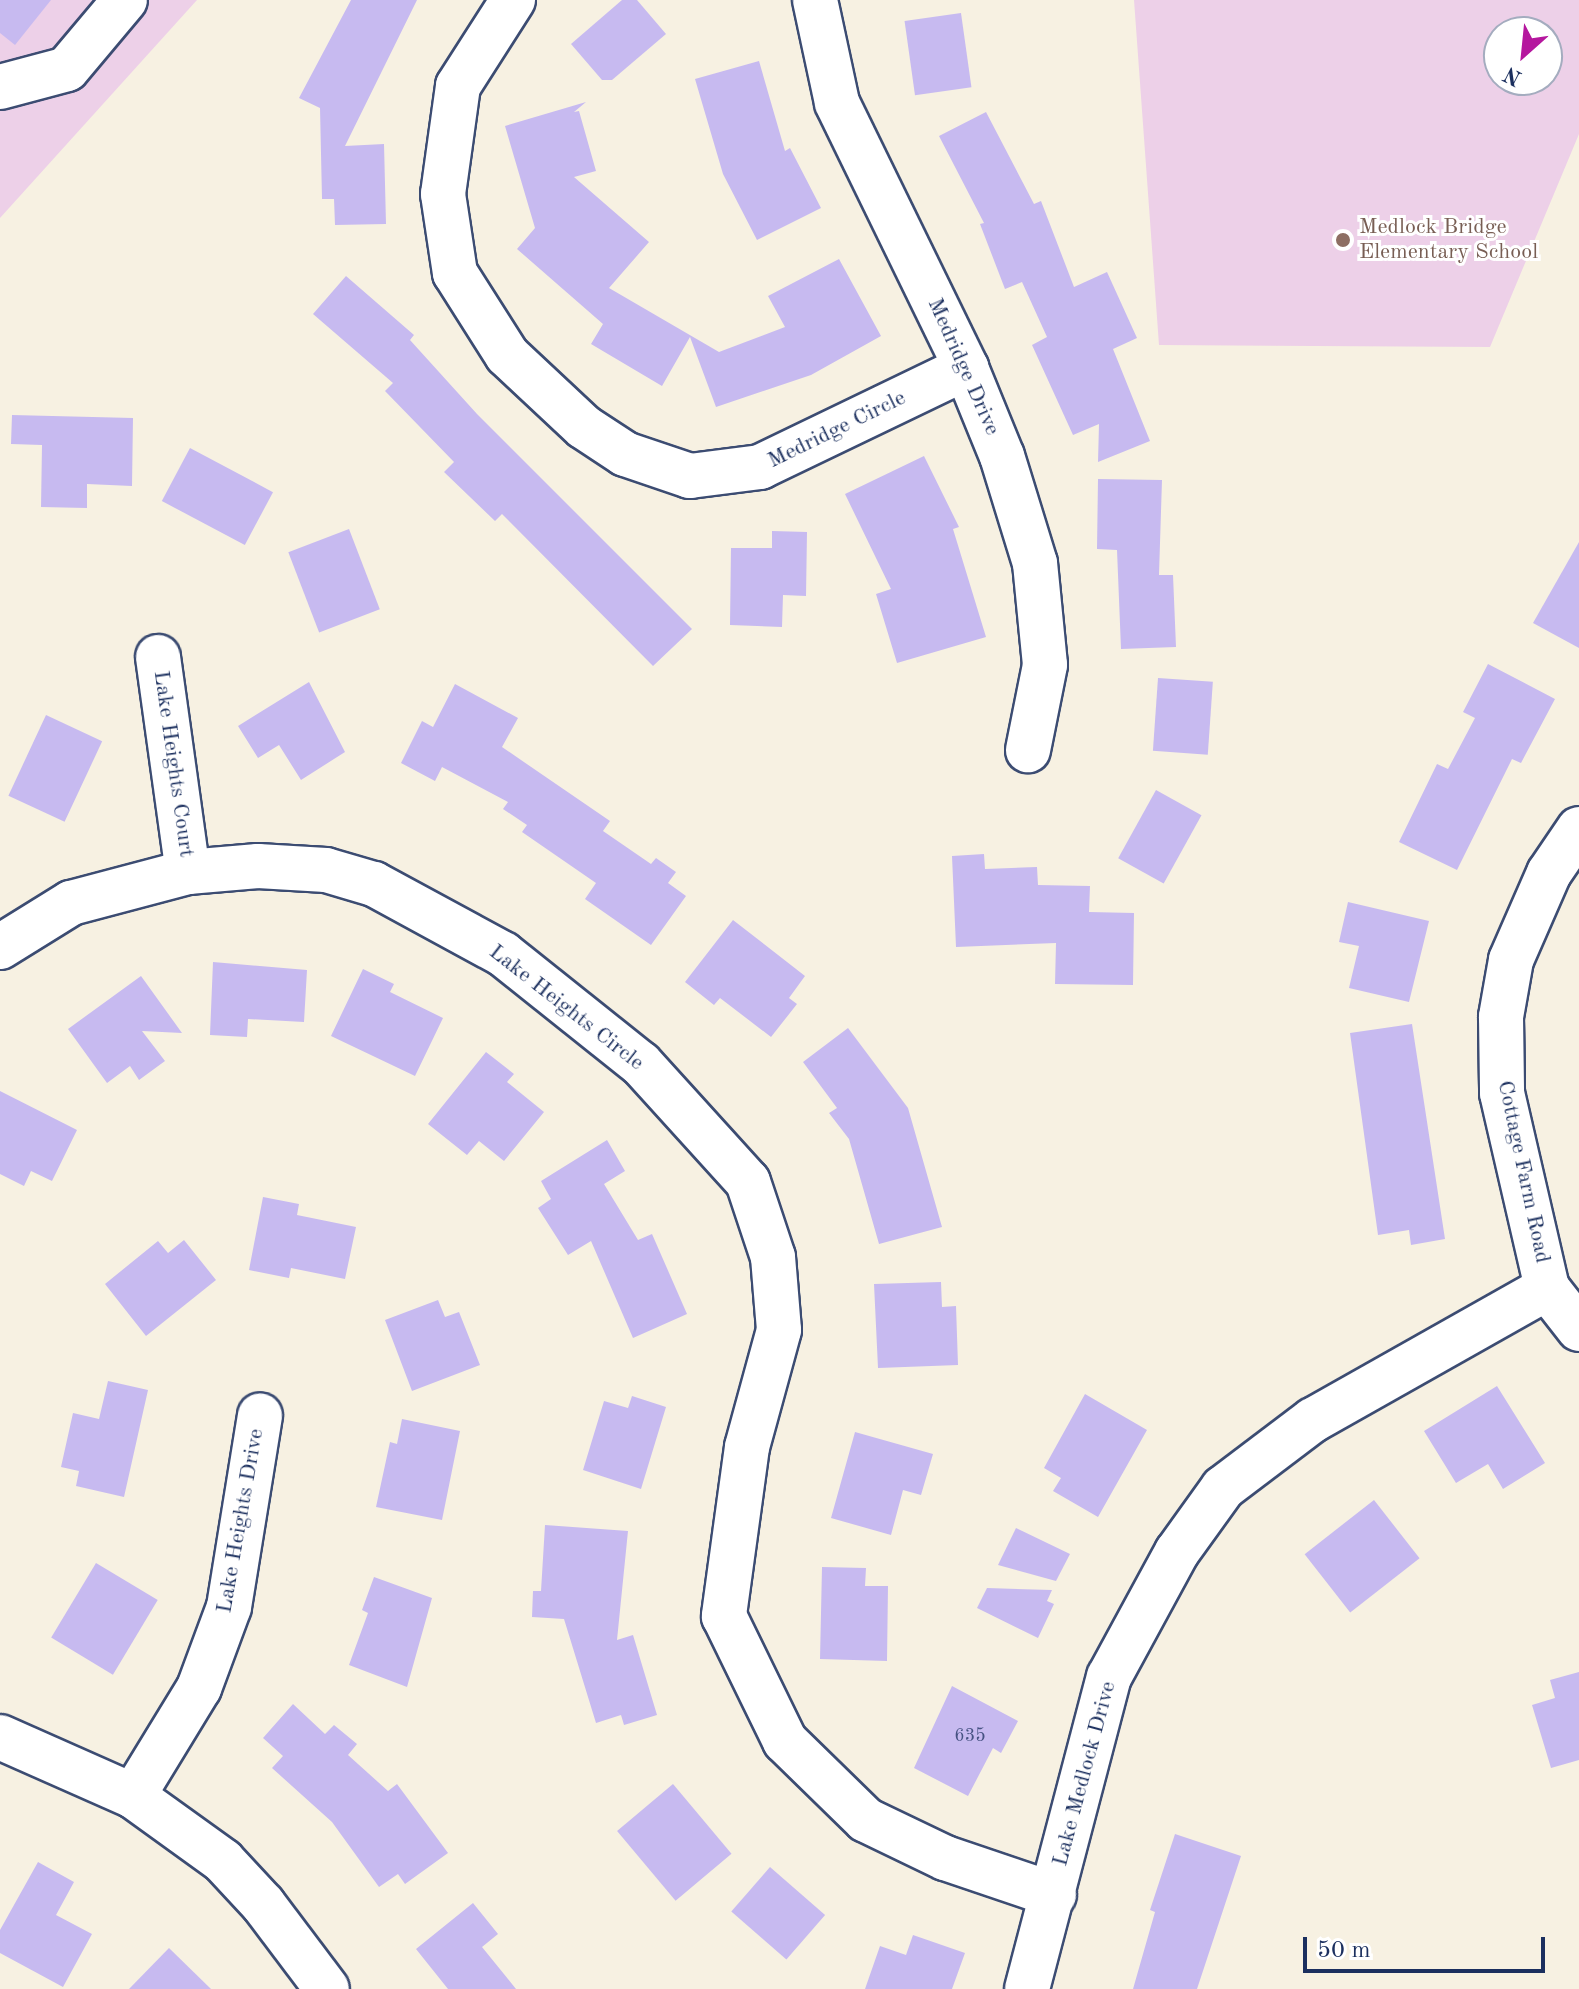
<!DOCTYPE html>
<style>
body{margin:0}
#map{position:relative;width:1579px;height:1989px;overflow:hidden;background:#f7f1e2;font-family:"Old Standard TT",serif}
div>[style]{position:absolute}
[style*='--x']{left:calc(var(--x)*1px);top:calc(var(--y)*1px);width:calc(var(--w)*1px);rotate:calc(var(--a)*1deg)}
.built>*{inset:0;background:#edd0e8}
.building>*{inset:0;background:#c7baf0;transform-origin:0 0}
.roads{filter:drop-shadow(2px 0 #3c4c72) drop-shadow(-2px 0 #3c4c72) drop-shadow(0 2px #3c4c72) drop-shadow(0 -2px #3c4c72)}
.minor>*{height:44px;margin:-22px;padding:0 22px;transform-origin:22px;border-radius:22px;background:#fff}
.dots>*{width:22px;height:22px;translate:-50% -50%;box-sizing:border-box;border:4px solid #fff;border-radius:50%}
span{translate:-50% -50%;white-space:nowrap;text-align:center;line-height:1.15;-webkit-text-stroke:6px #fff;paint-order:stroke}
.number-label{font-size:18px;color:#465282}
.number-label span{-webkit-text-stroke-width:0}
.education-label{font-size:22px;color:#785e54}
.left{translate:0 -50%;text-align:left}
.street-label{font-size:22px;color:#1b2f5e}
.north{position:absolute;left:1483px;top:16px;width:80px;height:80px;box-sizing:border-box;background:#fff;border:2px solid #a4acbf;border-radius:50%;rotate:207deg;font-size:22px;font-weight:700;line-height:32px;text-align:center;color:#1b2f5e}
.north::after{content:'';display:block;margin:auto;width:28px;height:36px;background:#b5179e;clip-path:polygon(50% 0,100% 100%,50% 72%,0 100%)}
.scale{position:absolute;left:1303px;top:1937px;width:242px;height:36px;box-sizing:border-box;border:4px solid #1b2f5e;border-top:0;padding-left:10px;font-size:24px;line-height:28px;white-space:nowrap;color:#1b2f5e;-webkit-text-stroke:6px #fff;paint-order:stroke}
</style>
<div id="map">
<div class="built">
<i style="clip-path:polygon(0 0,197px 0,0 218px)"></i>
<i style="clip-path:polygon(evenodd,1134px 0,1579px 0,1579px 134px,1490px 347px,1159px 345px,1134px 0,1547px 32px,1547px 80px,1499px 80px,1499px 32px,1547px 32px)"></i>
</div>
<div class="building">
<i style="clip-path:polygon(0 0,51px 0,15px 45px,0 33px)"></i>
<i style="clip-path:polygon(351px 0,417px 0,345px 146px,384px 144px,386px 224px,335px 225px,334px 199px,322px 199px,320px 108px,299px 98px)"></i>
<i style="clip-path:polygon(622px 0,637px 0,666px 34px,612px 80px,602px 80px,571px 44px)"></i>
<i style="left:961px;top:13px;width:75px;height:57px;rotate:82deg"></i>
<i style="clip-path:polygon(759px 61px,785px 151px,790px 148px,821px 208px,757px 240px,723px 174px,695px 79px)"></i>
<i style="clip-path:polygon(586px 102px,574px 112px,579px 111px,596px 171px,574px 177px,649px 242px,609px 288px,719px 352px,785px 327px,768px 296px,839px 259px,881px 336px,811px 375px,716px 407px,690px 337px,662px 386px,591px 344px,603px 324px,517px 249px,535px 228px,505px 126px)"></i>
<i style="clip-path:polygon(986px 112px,1034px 204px,1041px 201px,1074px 287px,1107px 272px,1137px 338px,1113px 349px,1150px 441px,1098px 462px,1099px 424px,1073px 435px,1032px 345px,1047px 337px,1022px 282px,1005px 289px,980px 224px,984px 223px,939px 136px)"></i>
<i style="clip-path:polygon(346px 276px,414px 335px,410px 340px,477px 414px,692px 629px,653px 666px,502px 514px,495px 521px,444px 472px,454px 462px,385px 391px,393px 383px,313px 314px)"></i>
<i style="clip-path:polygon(12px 415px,133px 418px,132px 486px,87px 484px,87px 508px,41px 507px,42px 445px,11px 444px)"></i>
<i style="left:190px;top:448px;width:94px;height:60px;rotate:28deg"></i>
<i style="clip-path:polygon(924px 456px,959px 527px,953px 529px,986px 637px,897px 663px,876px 594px,891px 589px,845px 494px)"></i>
<i style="clip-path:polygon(1098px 479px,1162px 480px,1159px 575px,1173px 575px,1176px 647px,1121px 649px,1117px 550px,1097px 549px)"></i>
<i style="left:349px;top:529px;width:86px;height:65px;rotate:69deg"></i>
<i style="clip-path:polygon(772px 531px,807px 532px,806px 596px,783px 595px,782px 627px,730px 625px,731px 548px,772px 548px)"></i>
<i style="clip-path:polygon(1579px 542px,1579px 648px,1533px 623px)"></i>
<i style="clip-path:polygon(1488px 664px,1555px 699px,1521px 763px,1512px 759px,1457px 870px,1399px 842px,1437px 764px,1448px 769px,1475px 718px,1463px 712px)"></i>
<i style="left:1158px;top:678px;width:55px;height:73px;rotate:4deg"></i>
<i style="clip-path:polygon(309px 682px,345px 752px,301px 780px,279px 745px,258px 758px,238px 726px)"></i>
<i style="clip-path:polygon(455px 684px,518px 718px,502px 747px,610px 821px,603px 831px,651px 864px,656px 858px,676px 872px,668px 883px,686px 896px,651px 945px,585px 899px,596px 883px,522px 832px,527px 825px,503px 809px,508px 802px,442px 767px,435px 781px,401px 763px,422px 721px,433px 727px)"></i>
<i style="left:46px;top:715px;width:62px;height:89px;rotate:25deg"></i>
<i style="left:1156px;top:790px;width:52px;height:78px;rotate:29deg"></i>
<i style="clip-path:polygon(984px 854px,985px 869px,1037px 867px,1038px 885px,1090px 886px,1089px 912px,1134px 913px,1133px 985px,1055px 984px,1056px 943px,956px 947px,952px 856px)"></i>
<i style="clip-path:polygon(1348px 902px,1429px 921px,1409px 1002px,1349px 988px,1359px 946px,1339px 942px)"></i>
<i style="clip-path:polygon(733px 920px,805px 976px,789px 998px,797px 1004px,771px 1037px,720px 998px,714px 1005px,685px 982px)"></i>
<i style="clip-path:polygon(213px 962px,307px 970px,304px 1022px,248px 1019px,247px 1037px,210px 1035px)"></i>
<i style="clip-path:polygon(363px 969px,394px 984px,390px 992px,443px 1018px,415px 1076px,331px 1036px)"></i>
<i style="clip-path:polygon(141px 976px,182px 1033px,142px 1031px,165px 1061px,139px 1080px,130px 1066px,107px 1083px,68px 1029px)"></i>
<i style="clip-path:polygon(1412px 1024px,1445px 1239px,1411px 1245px,1409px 1230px,1378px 1235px,1350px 1033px)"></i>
<i style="clip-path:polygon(848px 1028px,908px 1108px,942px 1227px,879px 1244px,849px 1139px,829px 1113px,837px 1108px,803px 1062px)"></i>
<i style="clip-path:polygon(486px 1052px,514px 1074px,507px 1082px,544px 1112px,504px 1161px,479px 1141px,467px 1155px,428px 1124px)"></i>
<i style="clip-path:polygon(0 1091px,77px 1130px,52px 1181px,31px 1171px,24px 1186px,0 1174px)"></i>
<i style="clip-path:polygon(607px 1140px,625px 1171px,604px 1184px,638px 1240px,652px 1234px,687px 1314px,633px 1338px,591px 1241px,568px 1255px,538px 1208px,551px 1199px,541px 1181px)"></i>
<i style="clip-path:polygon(263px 1197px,299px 1204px,297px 1215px,356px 1227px,345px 1279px,291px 1268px,289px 1278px,249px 1270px)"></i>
<i style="clip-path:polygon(184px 1240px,216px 1280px,146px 1336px,105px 1284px,158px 1241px,168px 1253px)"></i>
<i style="clip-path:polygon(941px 1282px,942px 1307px,956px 1306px,958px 1365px,878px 1368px,874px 1284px)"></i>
<i style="clip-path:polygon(438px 1300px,445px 1317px,459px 1312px,480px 1365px,412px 1391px,385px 1320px)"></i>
<i style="clip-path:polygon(108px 1381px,148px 1390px,124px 1497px,76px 1486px,79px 1471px,61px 1467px,73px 1413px,99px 1419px)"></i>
<i style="clip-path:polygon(1497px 1386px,1545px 1463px,1503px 1489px,1488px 1464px,1456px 1483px,1424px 1431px)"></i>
<i style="clip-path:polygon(1085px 1394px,1147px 1430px,1098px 1517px,1053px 1491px,1061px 1478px,1044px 1468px)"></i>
<i style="clip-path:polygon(632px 1396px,666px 1407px,641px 1489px,583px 1470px,604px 1401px,628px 1408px)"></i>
<i style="clip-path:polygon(402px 1419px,460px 1431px,442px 1520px,376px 1507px,390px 1442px,397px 1444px)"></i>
<i style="clip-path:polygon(855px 1432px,933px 1454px,921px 1495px,903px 1490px,891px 1535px,831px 1518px)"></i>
<i style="left:1374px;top:1500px;width:74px;height:88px;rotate:52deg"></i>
<i style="clip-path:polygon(545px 1525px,628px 1531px,617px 1640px,633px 1635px,657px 1715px,624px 1725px,621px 1715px,596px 1723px,564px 1619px,532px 1617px,533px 1591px,541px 1591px)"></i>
<i style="clip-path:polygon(1016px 1528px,1070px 1554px,1056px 1581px,998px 1565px)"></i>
<i style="left:96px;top:1563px;width:72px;height:87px;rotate:31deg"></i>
<i style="clip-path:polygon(822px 1567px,866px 1568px,865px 1586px,888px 1586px,887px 1661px,820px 1659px)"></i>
<i style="clip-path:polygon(374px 1577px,432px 1598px,407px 1687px,349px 1665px,368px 1613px,362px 1610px)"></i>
<i style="clip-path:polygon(987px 1588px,1052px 1590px,1047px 1601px,1054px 1604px,1038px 1638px,977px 1608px)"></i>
<i style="clip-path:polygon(1579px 1672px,1579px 1760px,1551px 1768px,1532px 1705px,1555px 1698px,1550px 1680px)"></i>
<i style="clip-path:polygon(952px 1686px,1018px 1721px,1001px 1753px,993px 1748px,968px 1796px,914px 1768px)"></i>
<i style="clip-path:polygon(293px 1704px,325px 1734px,334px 1725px,357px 1744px,348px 1755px,388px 1791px,397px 1784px,448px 1853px,405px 1884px,398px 1874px,379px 1887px,332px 1822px,272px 1768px,283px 1756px,263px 1738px)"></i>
<i style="left:673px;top:1784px;width:91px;height:73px;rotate:50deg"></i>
<i style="clip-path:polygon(1175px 1834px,1241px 1856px,1197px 1989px,1133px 1989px,1155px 1912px,1150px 1910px)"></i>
<i style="clip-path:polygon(38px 1862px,74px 1882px,56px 1915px,92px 1934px,63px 1987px,0 1953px,0 1930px)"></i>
<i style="left:770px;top:1867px;width:73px;height:59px;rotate:41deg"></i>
<i style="clip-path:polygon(473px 1903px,498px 1934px,482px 1947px,516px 1989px,448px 1989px,416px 1949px)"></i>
<i style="clip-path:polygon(913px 1935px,965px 1953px,952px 1989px,865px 1989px,880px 1946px,906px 1955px)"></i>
<i style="clip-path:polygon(169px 1948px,211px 1989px,129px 1989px)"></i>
</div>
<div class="roads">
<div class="minor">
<i style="--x:513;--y:0;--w:102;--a:122.6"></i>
<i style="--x:458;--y:86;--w:109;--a:97.9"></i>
<i style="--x:443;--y:194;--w:80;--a:81.4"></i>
<i style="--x:455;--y:273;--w:97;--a:57.6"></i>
<i style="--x:507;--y:355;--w:105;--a:43.1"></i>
<i style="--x:584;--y:427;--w:49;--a:33.4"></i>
<i style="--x:625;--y:454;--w:69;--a:18.7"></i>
<i style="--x:690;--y:476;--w:71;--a:-7.3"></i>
<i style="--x:760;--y:467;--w:229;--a:-25.7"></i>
<i style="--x:815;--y:0;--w:105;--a:77.9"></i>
<i style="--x:837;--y:103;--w:295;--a:64"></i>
<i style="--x:966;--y:368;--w:95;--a:67.8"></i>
<i style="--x:1002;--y:456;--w:112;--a:72.9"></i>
<i style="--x:1035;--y:563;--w:102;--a:84.4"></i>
<i style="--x:1045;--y:665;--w:87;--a:101.3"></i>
<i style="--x:0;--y:87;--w:69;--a:-15"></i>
<i style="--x:67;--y:69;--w:90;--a:-50"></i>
<i style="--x:158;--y:657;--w:217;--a:82.1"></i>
<i style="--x:1579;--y:829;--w:53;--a:124.3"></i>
<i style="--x:1549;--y:873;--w:95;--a:113.6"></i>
<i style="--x:1511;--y:960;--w:58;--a:100"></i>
<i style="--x:1501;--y:1017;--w:76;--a:89.2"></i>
<i style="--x:1502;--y:1093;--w:200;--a:77"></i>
<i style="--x:1547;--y:1288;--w:52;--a:52"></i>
<i style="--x:0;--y:947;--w:84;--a:-31.8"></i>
<i style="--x:71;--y:903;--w:121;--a:-14.8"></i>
<i style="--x:188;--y:872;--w:70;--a:-4.9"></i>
<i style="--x:258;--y:866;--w:68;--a:3.4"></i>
<i style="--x:326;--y:870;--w:50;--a:16.3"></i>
<i style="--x:374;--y:884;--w:147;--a:28.5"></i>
<i style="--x:503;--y:954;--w:176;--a:38.6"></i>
<i style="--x:641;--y:1064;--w:159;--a:47.8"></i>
<i style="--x:748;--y:1182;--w:79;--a:71.6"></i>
<i style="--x:773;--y:1257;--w:73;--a:85.3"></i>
<i style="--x:779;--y:1330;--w:121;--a:105.3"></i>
<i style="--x:747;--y:1447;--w:171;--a:97.8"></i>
<i style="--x:724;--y:1616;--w:139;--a:64"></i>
<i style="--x:785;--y:1741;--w:113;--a:44.3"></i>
<i style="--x:866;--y:1820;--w:88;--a:25.7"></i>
<i style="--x:945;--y:1858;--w:115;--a:18.7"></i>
<i style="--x:0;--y:1737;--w:145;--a:23.9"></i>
<i style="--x:133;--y:1796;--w:111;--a:35.8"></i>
<i style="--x:223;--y:1861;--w:59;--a:47.1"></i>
<i style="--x:263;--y:1904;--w:106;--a:53"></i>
<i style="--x:133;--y:1796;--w:127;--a:-58.6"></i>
<i style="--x:199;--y:1688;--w:86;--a:-69.7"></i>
<i style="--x:229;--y:1607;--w:194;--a:-80.8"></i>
<i style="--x:1027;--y:1989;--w:323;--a:-75.3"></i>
<i style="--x:1109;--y:1677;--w:142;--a:-61.5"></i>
<i style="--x:1177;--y:1552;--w:79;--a:-54.3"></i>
<i style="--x:1223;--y:1488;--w:113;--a:-37.1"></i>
<i style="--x:1313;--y:1420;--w:269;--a:-29.4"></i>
</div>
</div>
<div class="dots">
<i style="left:1343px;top:240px;background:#8d6e63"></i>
</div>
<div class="number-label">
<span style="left:970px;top:1736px">635</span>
</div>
<div class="education-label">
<span class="left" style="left:1359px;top:240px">Medlock Bridge<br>Elementary School</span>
</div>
<div class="street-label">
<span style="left:963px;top:367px;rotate:66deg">Medridge Drive</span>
<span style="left:837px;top:430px;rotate:-26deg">Medridge Circle</span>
<span style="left:173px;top:764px;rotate:82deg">Lake Heights Court</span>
<span style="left:566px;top:1008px;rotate:38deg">Lake Heights Circle</span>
<span style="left:1523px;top:1172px;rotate:78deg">Cottage Farm Road</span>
<span style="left:241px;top:1521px;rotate:-80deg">Lake Heights Drive</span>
<span style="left:1085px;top:1774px;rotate:-75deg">Lake Medlock Drive</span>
</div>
<div class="north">N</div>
<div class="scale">50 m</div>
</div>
